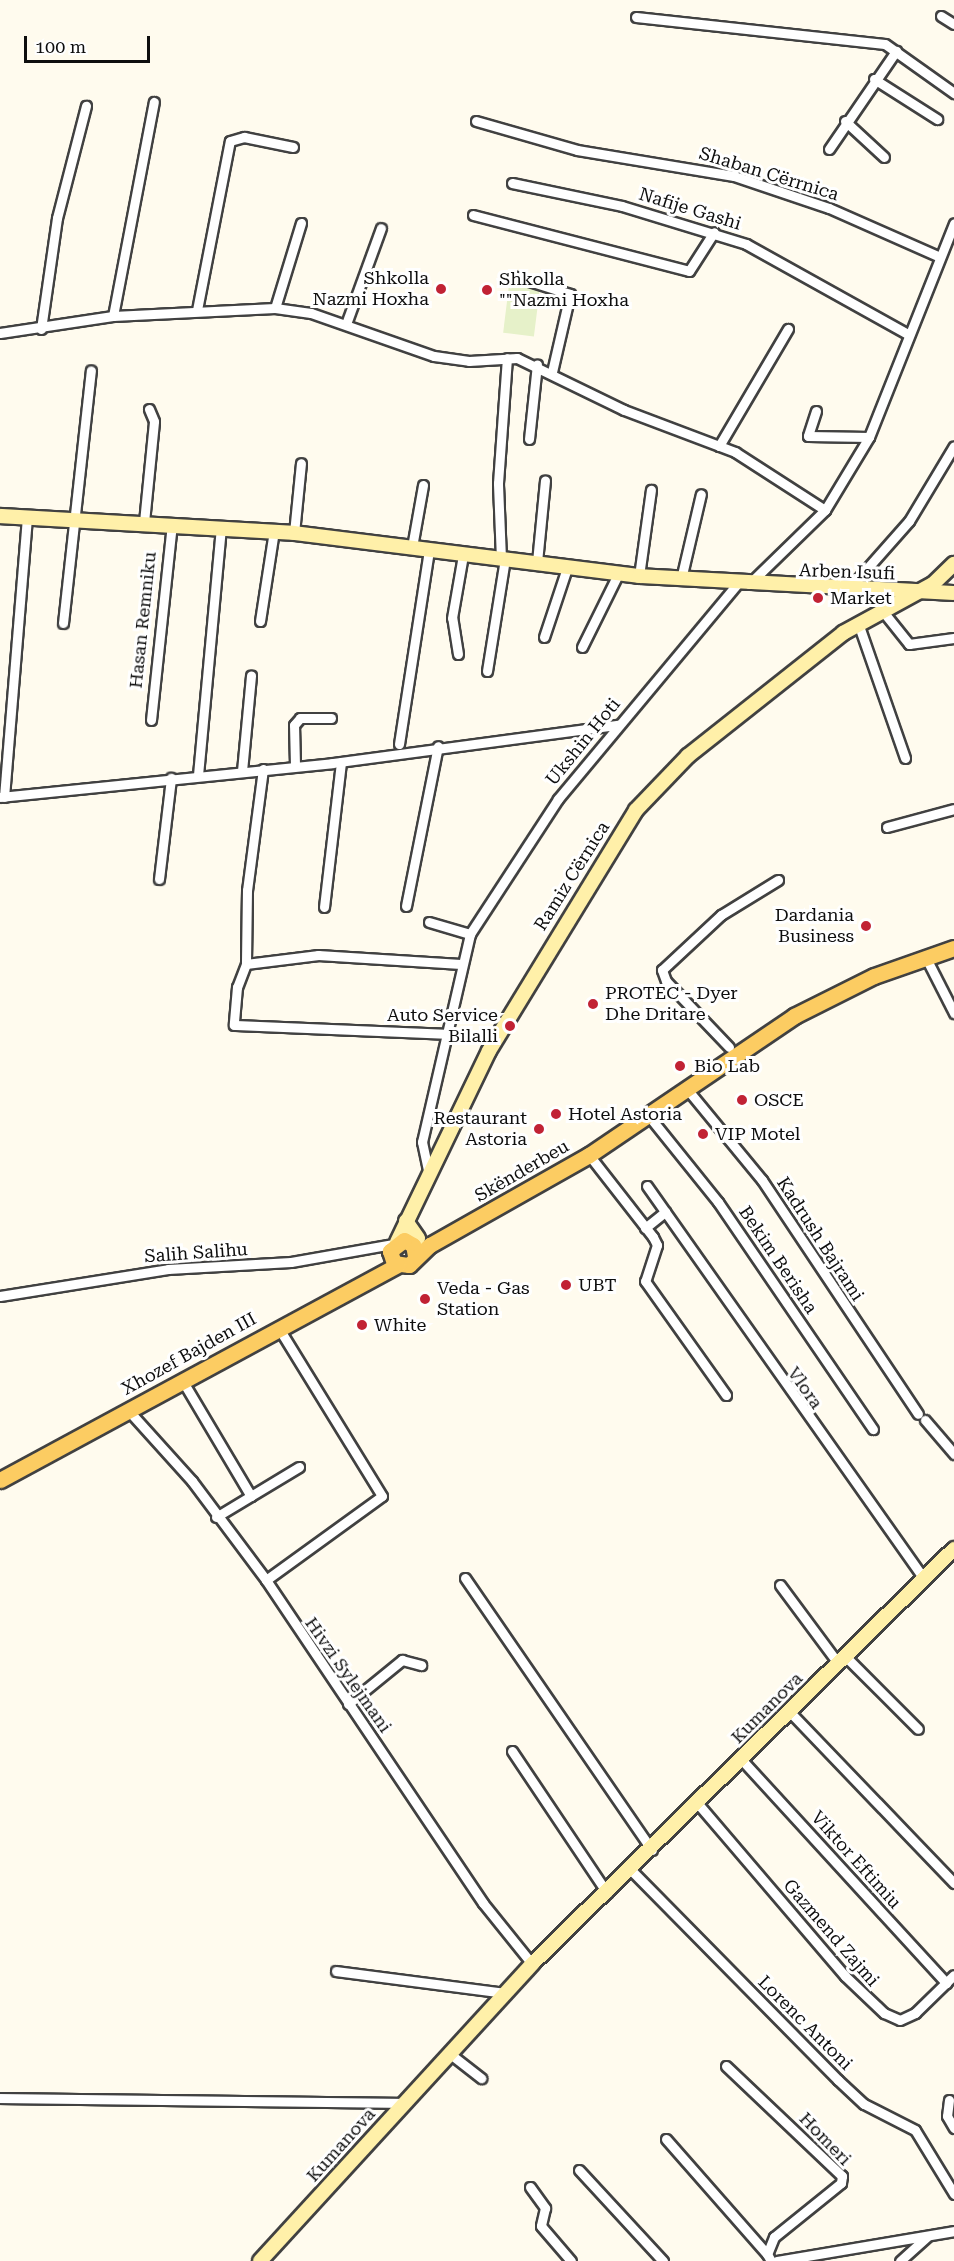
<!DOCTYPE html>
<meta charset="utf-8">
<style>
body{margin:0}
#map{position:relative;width:954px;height:2261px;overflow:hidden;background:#fffbee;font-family:"Roboto Serif",serif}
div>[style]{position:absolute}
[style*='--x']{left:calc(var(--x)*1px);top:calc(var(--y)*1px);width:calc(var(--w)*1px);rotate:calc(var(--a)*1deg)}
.pitch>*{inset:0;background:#e6f1c9;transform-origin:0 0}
.roads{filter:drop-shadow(2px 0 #414141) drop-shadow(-2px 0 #414141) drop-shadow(0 2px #414141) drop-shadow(0 -2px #414141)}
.street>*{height:9px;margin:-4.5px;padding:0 4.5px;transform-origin:4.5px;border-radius:4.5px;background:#fff}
.secondary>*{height:14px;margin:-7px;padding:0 7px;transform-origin:7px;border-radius:7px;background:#fff0a9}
.primary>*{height:15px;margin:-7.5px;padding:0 7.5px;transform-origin:7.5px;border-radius:7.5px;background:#fccc62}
.dots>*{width:16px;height:16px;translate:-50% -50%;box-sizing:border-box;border:3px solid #fff;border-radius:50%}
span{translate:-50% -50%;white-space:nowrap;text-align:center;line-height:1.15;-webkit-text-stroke:6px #fff;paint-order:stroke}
.street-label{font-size:18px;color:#0e0e0e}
.poi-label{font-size:18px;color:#0e0e0e}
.right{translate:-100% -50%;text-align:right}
.left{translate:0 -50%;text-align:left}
.scale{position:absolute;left:24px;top:36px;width:126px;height:27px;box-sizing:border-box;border:3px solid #0e0e0e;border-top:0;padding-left:8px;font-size:18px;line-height:21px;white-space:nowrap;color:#0e0e0e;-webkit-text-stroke:4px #fff;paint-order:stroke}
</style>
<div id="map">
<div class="pitch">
<i style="left:509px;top:285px;width:31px;height:48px;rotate:7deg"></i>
</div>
<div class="roads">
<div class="street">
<i style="--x:941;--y:16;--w:15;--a:32"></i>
<i style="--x:636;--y:17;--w:250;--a:6.2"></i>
<i style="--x:885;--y:44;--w:85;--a:35.4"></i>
<i style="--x:874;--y:79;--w:75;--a:32.4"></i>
<i style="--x:476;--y:121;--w:105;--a:16"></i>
<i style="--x:577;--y:150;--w:159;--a:9.4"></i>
<i style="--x:734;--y:176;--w:100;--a:18.6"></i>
<i style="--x:829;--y:208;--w:121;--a:23.8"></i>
<i style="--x:845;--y:121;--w:53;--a:42.7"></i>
<i style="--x:829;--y:149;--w:119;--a:-55.6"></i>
<i style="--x:512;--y:183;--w:112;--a:11.8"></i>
<i style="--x:622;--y:206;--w:130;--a:17"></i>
<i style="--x:746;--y:244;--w:185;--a:29.1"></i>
<i style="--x:473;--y:215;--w:223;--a:14.5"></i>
<i style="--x:689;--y:271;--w:46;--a:-57.3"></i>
<i style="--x:513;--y:276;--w:60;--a:17.5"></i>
<i style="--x:570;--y:294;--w:80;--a:103"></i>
<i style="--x:275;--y:308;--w:89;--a:-73"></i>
<i style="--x:197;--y:310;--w:172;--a:-79"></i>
<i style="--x:230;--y:141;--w:15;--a:-16"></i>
<i style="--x:244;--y:137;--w:50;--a:11.5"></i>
<i style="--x:113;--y:316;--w:218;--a:-79.2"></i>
<i style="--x:346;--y:324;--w:102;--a:-70"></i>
<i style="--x:41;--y:329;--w:112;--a:-81.8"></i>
<i style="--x:57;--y:218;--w:116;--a:-75.5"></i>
<i style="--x:0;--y:333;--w:114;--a:-8.6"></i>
<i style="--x:113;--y:316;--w:162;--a:-2.8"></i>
<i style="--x:275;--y:308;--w:36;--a:8"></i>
<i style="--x:311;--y:313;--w:130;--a:19.3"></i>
<i style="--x:434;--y:356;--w:35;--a:8"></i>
<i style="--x:469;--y:361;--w:48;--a:-3.6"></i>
<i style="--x:517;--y:358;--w:119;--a:25.9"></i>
<i style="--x:624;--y:410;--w:119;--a:20.7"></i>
<i style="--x:735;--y:452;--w:107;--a:32.8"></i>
<i style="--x:816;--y:411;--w:26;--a:108"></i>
<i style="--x:808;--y:436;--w:61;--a:0.9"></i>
<i style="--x:529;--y:439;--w:75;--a:-83.9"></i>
<i style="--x:719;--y:446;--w:136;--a:-59.5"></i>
<i style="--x:144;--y:522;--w:101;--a:-84.3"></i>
<i style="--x:154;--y:421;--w:13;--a:-113"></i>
<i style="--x:294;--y:533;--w:70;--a:-84.3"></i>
<i style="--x:412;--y:547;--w:63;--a:-79.9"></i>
<i style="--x:501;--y:559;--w:76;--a:-92.3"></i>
<i style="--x:498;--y:483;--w:125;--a:-85.9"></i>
<i style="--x:537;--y:562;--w:82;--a:-84.4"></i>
<i style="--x:639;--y:576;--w:87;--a:-82.1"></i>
<i style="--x:681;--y:579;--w:87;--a:-76.8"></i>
<i style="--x:749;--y:584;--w:106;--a:-44.2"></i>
<i style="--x:825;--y:510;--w:85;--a:-58.9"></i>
<i style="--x:869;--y:437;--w:230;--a:-68.3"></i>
<i style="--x:848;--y:590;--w:92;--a:-48.5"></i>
<i style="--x:909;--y:521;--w:87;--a:-59"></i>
<i style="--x:881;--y:609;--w:45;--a:51.3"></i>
<i style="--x:909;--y:644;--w:45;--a:-7.6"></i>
<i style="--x:260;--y:621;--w:91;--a:-81.2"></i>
<i style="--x:63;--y:623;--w:254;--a:-83.7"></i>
<i style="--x:858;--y:623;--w:143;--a:70.8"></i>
<i style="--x:544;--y:637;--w:73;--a:-71.6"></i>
<i style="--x:582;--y:647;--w:81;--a:-63.7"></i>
<i style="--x:458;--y:654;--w:36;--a:-99"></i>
<i style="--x:452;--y:618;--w:64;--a:-80.1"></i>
<i style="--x:487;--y:671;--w:113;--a:-80.9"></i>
<i style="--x:151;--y:720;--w:197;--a:-83.9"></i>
<i style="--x:399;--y:744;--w:196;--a:-81.2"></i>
<i style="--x:295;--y:765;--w:40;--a:-91.4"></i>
<i style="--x:294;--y:725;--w:9;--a:-49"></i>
<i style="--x:300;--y:718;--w:31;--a:0"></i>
<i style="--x:263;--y:769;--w:122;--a:97.5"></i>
<i style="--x:247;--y:890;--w:74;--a:90.8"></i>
<i style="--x:246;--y:964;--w:25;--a:111"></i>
<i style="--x:237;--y:987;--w:38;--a:95"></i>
<i style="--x:234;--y:1025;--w:212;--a:2.4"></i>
<i style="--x:242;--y:771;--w:96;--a:-84.6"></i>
<i style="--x:198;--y:775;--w:249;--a:-84.7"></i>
<i style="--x:0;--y:797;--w:334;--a:-5.8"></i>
<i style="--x:332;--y:763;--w:288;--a:-7.6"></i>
<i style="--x:4;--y:797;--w:281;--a:-85.3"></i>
<i style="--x:887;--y:827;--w:69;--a:-15"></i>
<i style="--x:159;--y:879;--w:102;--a:-83.2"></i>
<i style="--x:406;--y:906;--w:163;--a:-78.7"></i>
<i style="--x:324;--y:907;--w:146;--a:-83.3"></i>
<i style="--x:429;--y:922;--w:43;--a:16.3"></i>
<i style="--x:926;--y:958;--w:62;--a:63"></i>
<i style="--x:246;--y:964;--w:73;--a:-7.1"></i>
<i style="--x:318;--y:955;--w:143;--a:3.6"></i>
<i style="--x:729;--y:1047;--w:91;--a:-133.7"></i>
<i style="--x:666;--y:981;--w:12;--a:-110"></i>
<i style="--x:662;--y:970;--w:81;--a:-43"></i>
<i style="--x:721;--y:915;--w:67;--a:-31.6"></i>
<i style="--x:687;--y:1089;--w:118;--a:50.5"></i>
<i style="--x:762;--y:1180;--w:281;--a:56.3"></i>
<i style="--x:648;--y:1115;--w:112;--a:51.2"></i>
<i style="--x:718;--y:1202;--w:275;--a:55.7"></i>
<i style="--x:589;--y:1155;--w:104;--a:52"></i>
<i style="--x:653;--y:1237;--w:9;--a:63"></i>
<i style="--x:657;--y:1245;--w:38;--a:108"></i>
<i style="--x:645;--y:1281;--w:140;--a:54.6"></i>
<i style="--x:428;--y:1170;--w:29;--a:-102"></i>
<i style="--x:422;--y:1142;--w:213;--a:-77"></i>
<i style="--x:470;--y:934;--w:161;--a:-56.9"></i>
<i style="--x:558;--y:799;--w:281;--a:-50.2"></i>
<i style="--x:647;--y:1186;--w:481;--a:54.8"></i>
<i style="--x:645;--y:1228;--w:26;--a:-39"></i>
<i style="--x:0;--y:1296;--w:170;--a:-9.1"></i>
<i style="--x:168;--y:1269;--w:123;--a:-3.3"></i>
<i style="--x:291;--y:1262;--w:104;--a:-10"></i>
<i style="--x:182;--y:1380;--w:135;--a:59.3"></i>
<i style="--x:128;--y:1410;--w:96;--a:48"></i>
<i style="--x:192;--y:1481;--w:124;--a:53.2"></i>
<i style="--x:266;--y:1580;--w:389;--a:56.1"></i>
<i style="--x:483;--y:1903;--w:78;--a:51.2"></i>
<i style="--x:925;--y:1420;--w:45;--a:49.5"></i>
<i style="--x:216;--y:1517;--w:97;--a:-31.1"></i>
<i style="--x:465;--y:1578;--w:330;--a:55.5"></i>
<i style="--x:266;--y:1580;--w:143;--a:-35.9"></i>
<i style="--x:382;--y:1496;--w:198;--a:-121.6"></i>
<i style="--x:780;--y:1585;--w:97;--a:53.4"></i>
<i style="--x:845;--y:1656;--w:103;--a:45"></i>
<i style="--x:348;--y:1704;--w:70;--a:-39.2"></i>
<i style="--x:402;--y:1660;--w:20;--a:15"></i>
<i style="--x:788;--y:1710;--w:240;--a:46.2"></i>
<i style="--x:512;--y:1751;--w:171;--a:56.2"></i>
<i style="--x:741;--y:1759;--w:304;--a:47.5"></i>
<i style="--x:699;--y:1805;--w:225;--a:49.5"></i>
<i style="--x:845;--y:1976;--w:54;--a:43.5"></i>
<i style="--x:884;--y:2013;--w:17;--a:24"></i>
<i style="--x:900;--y:2020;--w:17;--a:-25"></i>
<i style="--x:915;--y:2013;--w:54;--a:-44.3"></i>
<i style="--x:631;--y:1870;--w:295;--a:45.4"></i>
<i style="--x:838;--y:2080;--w:35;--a:43"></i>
<i style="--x:864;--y:2104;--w:57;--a:27"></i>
<i style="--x:915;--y:2130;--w:75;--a:58.6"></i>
<i style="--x:336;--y:1971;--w:170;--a:7.4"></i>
<i style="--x:449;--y:2053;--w:41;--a:38"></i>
<i style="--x:726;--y:2066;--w:160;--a:43.5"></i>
<i style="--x:842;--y:2176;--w:7;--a:98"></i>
<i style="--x:841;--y:2183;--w:86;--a:141.1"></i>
<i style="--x:774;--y:2237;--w:18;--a:112"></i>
<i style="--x:767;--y:2254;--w:8;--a:60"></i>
<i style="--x:0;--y:2098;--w:404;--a:0.7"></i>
<i style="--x:949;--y:2100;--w:16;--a:97"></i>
<i style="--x:947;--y:2116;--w:14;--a:60"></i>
<i style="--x:666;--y:2139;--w:153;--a:48.7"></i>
<i style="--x:579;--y:2170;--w:124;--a:47.3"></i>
<i style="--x:530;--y:2187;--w:26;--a:54"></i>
<i style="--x:545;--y:2208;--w:18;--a:103"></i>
<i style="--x:541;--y:2226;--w:46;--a:49.4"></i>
<i style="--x:777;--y:2261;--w:180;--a:-9.6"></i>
<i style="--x:900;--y:2261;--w:36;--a:-42"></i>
</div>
<div class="secondary">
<i style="--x:0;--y:516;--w:294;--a:3.3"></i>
<i style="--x:294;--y:533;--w:348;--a:7.1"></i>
<i style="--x:639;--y:576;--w:315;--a:3.1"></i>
<i style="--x:406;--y:1221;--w:21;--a:55"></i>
<i style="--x:397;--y:1242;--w:212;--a:-64.3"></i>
<i style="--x:489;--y:1051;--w:282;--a:-58.6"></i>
<i style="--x:636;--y:810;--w:75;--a:-46.1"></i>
<i style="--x:688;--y:756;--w:198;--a:-38.4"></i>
<i style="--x:843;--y:633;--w:102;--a:-28.6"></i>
<i style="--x:933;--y:584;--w:29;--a:-44"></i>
<i style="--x:260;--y:2261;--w:403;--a:-47.5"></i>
<i style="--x:532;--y:1964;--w:592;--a:-44.52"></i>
</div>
<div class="primary">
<i style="--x:415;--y:1256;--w:11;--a:-100"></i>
<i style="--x:413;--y:1245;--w:10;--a:-151"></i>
<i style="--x:404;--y:1240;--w:18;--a:142"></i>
<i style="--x:390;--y:1251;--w:13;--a:72"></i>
<i style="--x:394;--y:1263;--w:15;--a:8"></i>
<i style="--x:409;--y:1265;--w:29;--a:-44"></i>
<i style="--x:430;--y:1245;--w:183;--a:-29.5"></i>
<i style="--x:589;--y:1155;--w:248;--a:-34.1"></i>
<i style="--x:794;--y:1016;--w:89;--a:-26.6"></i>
<i style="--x:874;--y:976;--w:85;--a:-19.3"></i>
<i style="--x:0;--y:1480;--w:452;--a:-28.4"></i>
</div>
</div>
<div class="dots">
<i style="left:441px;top:289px;background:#c12234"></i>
<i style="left:487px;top:290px;background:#c12234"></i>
<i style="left:818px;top:598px;background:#c12234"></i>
<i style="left:866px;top:926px;background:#c12234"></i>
<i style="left:593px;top:1004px;background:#c12234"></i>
<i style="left:510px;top:1026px;background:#c12234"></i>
<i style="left:680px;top:1066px;background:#c12234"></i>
<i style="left:742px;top:1100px;background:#c12234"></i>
<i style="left:556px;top:1114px;background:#c12234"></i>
<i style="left:539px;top:1129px;background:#c12234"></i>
<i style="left:703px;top:1134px;background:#c12234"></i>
<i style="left:566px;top:1285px;background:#c12234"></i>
<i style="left:425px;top:1299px;background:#c12234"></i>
<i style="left:362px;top:1325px;background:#c12234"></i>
</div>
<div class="street-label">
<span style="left:769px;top:174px;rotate:17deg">Shaban Cërrnica</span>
<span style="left:690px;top:209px;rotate:17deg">Nafije Gashi</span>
<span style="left:847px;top:572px;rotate:2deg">Arben Isufi</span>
<span style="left:143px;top:620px;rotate:-84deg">Hasan Remniku</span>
<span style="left:583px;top:742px;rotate:-51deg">Ukshin Hoti</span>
<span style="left:572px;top:876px;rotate:-58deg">Ramiz Cërnica</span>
<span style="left:522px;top:1171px;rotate:-30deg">Skënderbeu</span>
<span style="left:820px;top:1239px;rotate:57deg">Kadrush Bajrami</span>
<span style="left:196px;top:1253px;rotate:-4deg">Salih Salihu</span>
<span style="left:778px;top:1260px;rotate:56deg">Bekim Berisha</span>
<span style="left:189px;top:1354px;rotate:-29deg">Xhozef Bajden III</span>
<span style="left:805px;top:1388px;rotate:55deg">Vlora</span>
<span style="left:348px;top:1675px;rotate:55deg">Hivzi Sylejmani</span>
<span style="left:767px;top:1708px;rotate:-45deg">Kumanova</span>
<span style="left:856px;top:1860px;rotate:48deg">Viktor Eftimiu</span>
<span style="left:831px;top:1933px;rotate:49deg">Gazmend Zajmi</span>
<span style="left:805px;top:2023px;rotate:45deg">Lorenc Antoni</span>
<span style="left:825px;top:2139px;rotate:46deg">Homeri</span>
<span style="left:341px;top:2145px;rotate:-48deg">Kumanova</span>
</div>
<div class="poi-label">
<span class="right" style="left:429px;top:289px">Shkolla<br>Nazmi Hoxha</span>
<span class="left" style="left:499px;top:290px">Shkolla<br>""Nazmi Hoxha</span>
<span class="left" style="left:830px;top:598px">Market</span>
<span class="right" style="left:854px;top:926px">Dardania<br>Business</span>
<span class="left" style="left:605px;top:1004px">PROTEC - Dyer<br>Dhe Dritare</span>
<span class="right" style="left:498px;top:1026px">Auto Service<br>Bilalli</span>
<span class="left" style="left:694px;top:1066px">Bio Lab</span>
<span class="left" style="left:754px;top:1100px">OSCE</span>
<span class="left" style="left:568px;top:1114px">Hotel Astoria</span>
<span class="right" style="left:527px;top:1129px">Restaurant<br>Astoria</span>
<span class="left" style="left:715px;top:1134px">VIP Motel</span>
<span class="left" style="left:578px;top:1285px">UBT</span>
<span class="left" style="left:437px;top:1299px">Veda - Gas<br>Station</span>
<span class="left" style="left:374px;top:1325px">White</span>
</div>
<div class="scale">100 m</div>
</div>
